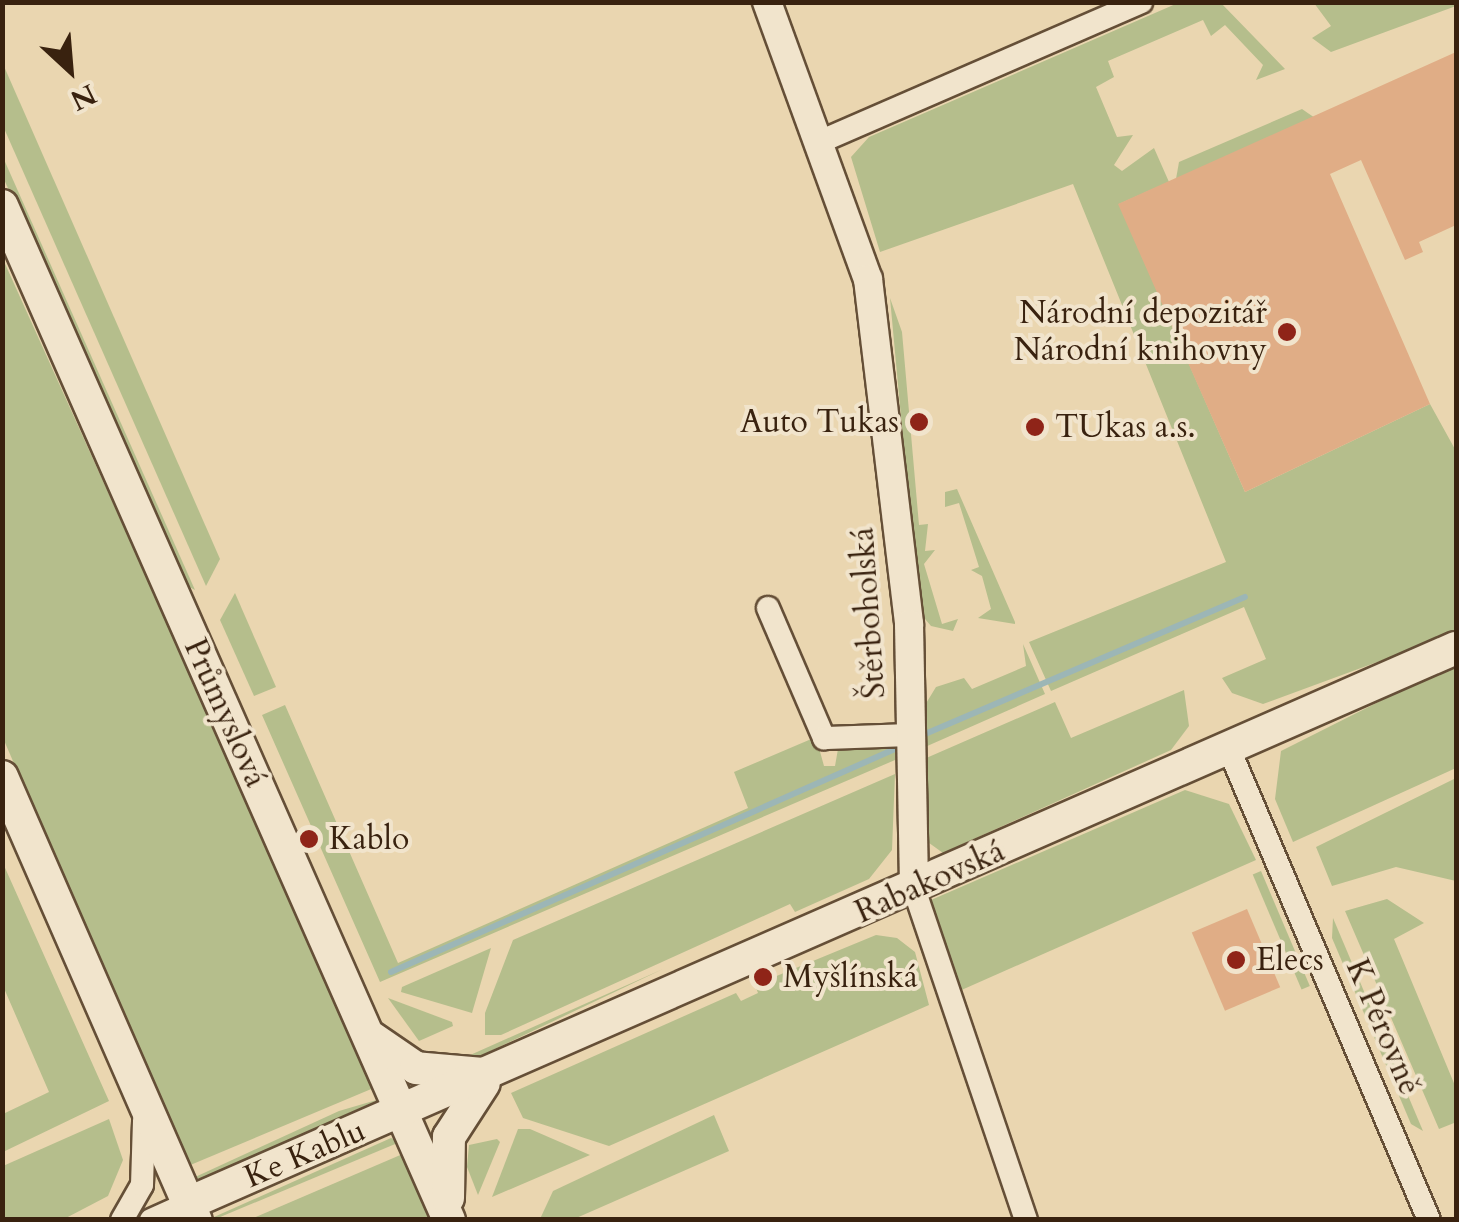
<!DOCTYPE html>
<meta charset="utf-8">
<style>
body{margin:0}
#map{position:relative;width:1459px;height:1222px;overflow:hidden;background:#ead6b0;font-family:Cardo,serif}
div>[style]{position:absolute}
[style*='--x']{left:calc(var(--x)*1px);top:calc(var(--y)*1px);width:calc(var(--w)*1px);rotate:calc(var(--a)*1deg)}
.green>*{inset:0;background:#b5be8c;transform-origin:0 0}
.stream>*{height:6px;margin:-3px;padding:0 3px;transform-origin:3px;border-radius:3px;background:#9cb6b6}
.building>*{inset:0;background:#e0ad86;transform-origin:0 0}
.roads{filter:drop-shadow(2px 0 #654f37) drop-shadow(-2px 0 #654f37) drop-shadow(0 2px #654f37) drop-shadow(0 -2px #654f37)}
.minor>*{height:22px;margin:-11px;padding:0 11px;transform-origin:11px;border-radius:11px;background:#f1e4cc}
.tertiary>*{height:28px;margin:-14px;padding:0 14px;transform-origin:14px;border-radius:14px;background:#f1e4cc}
.secondary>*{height:32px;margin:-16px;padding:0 16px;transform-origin:16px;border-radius:16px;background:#f1e4cc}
.dots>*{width:28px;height:28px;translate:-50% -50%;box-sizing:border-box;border:5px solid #f1e4cc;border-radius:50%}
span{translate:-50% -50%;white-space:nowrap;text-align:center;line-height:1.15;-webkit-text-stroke:8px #f1e4cc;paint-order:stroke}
.poi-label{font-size:32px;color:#39220f}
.right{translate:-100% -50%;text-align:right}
.left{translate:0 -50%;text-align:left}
.street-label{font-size:32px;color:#39220f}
.frame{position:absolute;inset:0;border:5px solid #39220f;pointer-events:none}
.north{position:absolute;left:20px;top:20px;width:100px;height:100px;-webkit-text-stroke:8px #f1e4cc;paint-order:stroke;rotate:154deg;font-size:28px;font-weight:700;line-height:40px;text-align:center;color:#39220f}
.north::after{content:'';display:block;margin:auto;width:35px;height:45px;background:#39220f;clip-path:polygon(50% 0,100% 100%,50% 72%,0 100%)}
</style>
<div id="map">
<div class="green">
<i style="clip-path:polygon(1178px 3px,1221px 3px,1285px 69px,1256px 80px,1263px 65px,1225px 25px,1211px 36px,1203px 20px,1108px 61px,1114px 77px,1096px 87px,1117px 137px,1133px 135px,1114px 165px,1122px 171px,1154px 148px,1169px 182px,1119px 204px,1245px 492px,1430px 404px,1456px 451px,1456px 633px,1263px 704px,1232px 693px,1222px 678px,1266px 659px,1244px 607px,1051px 691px,1029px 642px,1226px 562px,1073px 184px,880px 252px,851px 157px,869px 137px)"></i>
<i style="clip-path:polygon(1314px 3px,1456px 2px,1456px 6px,1331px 52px,1312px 38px,1331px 26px)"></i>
<i style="clip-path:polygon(3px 64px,220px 559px,206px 586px,3px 126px)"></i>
<i style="clip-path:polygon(1302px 109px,1315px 118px,1176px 179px,1179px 162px)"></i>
<i style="clip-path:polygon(2px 155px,195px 590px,182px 583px,3px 177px)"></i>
<i style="clip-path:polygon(2px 257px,376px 1087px,188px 1166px,3px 738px)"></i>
<i style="clip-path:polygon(890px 298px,902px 332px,919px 525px,928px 524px,925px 551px,935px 550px,924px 564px,942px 624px,958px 619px,953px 631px,931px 626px,919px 612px)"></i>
<i style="clip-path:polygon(957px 489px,1015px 622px,1015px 624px,978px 618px,991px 609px,982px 576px,971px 570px,979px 567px,959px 503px,945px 507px,945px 492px)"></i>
<i style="clip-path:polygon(235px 593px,276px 687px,254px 696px,220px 620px)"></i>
<i style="clip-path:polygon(1023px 644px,1045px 694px,925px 747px,925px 705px,936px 687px,964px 678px,972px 689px,1026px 666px)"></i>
<i style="clip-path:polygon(1456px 663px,1456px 768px,1293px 842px,1275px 799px,1281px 751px)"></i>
<i style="clip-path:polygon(1184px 690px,1189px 726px,1171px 750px,943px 853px,925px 840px,924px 759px,1055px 702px,1071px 738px)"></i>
<i style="clip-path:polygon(285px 705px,398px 963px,748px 808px,734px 772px,816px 737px,824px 766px,835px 766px,838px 749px,895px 745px,895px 760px,380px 982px,262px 715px)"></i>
<i style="clip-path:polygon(895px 774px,892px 850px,869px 879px,795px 912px,790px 904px,501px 1035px,485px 1035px,485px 1013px,513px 940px)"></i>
<i style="clip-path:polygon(1456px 778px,1456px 881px,1396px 867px,1332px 886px,1316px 847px)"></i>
<i style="clip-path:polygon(1185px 790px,1229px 804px,1256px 860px,957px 992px,931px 900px)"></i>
<i style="clip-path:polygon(2px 861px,109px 1101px,3px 1152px,3px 1114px,49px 1092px,3px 986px)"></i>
<i style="left:1261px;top:871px;width:125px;height:9px;rotate:67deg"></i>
<i style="clip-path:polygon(1387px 899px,1424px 923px,1394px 939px,1456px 1088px,1454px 1123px,1439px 1129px,1345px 911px)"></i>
<i style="clip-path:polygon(1333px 918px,1423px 1131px,1411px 1124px,1332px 938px)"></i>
<i style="clip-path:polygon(876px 935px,897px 938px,915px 952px,929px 1005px,609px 1146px,523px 1118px,511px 1093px,736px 993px,741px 1001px,758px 993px,755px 985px)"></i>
<i style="clip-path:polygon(491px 948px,472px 1013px,401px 992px,402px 987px)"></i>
<i style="clip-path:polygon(663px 969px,478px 1057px,460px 1058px,468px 1056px)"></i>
<i style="clip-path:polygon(388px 998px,452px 1022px,453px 1026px,419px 1041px)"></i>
<i style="clip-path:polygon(380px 1099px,204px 1179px,193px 1178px,339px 1111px)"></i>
<i style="clip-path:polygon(714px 1115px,729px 1151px,574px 1219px,540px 1219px,553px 1191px)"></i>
<i style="clip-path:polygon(109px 1119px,123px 1160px,108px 1196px,64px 1219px,3px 1219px,3px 1166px)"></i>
<i style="clip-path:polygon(518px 1129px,530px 1129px,590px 1155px,492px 1197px)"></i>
<i style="clip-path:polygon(391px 1138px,400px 1142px,213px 1220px,214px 1217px)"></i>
<i style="clip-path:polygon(497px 1139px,500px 1142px,478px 1195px,467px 1167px,469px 1145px)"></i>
<i style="clip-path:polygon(405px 1153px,434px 1220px,249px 1220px)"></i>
</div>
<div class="stream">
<i style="--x:925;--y:734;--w:348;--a:-23.2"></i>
<i style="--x:391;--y:972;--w:551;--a:-23.87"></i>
</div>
<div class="building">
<i style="clip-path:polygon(1456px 52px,1456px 225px,1419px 242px,1423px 252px,1405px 260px,1361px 160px,1330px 174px,1430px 404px,1245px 492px,1118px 204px)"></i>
<i style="left:1247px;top:909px;width:85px;height:60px;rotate:67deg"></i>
</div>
<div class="roads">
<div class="minor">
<i style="--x:824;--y:140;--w:346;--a:-23.5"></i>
<i style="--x:768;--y:608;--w:142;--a:66.7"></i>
<i style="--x:824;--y:738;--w:88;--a:-2"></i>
<i style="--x:1229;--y:749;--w:512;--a:66.99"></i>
<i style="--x:914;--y:889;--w:349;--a:71.3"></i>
<i style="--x:122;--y:1220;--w:40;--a:-60.3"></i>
<i style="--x:142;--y:1185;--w:65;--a:-88.2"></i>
<i style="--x:151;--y:1220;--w:42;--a:-24.1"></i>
</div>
<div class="tertiary">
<i style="--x:767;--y:2;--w:295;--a:70"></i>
<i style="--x:868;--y:279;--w:347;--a:83.2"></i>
<i style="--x:909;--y:624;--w:265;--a:88.9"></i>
</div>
<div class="secondary">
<i style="--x:2;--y:206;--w:1108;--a:66.21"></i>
<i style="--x:2;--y:777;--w:484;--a:66.4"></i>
<i style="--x:372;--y:1038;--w:53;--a:34.3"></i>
<i style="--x:416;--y:1068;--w:67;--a:5.1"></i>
<i style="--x:448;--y:1198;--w:61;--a:-89.1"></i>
<i style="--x:449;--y:1137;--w:64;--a:-57.1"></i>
<i style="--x:189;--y:1203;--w:1383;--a:-23.66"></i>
</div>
</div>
<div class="dots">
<i style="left:1287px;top:332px;background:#8f2418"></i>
<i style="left:919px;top:422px;background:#8f2418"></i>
<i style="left:1035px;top:427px;background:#8f2418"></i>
<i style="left:309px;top:839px;background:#8f2418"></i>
<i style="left:1236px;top:960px;background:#8f2418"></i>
<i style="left:763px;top:977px;background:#8f2418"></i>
</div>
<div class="poi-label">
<span class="right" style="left:1267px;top:332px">Národní depozitář<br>Národní knihovny</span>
<span class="right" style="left:899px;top:422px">Auto Tukas</span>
<span class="left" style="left:1055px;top:427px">TUkas a.s.</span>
<span class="left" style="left:329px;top:839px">Kablo</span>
<span class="left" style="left:1256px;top:960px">Elecs</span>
<span class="left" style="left:783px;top:977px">Myšlínská</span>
</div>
<div class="street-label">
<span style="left:869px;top:613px;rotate:-94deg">Štěrboholská</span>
<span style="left:225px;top:713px;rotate:66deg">Průmyslová</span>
<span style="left:930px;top:882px;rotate:-24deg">Rabakovská</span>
<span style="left:1383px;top:1027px;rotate:67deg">K Pérovně</span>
<span style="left:305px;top:1154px;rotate:-23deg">Ke Kablu</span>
</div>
<div class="frame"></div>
<div class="north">N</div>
</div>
